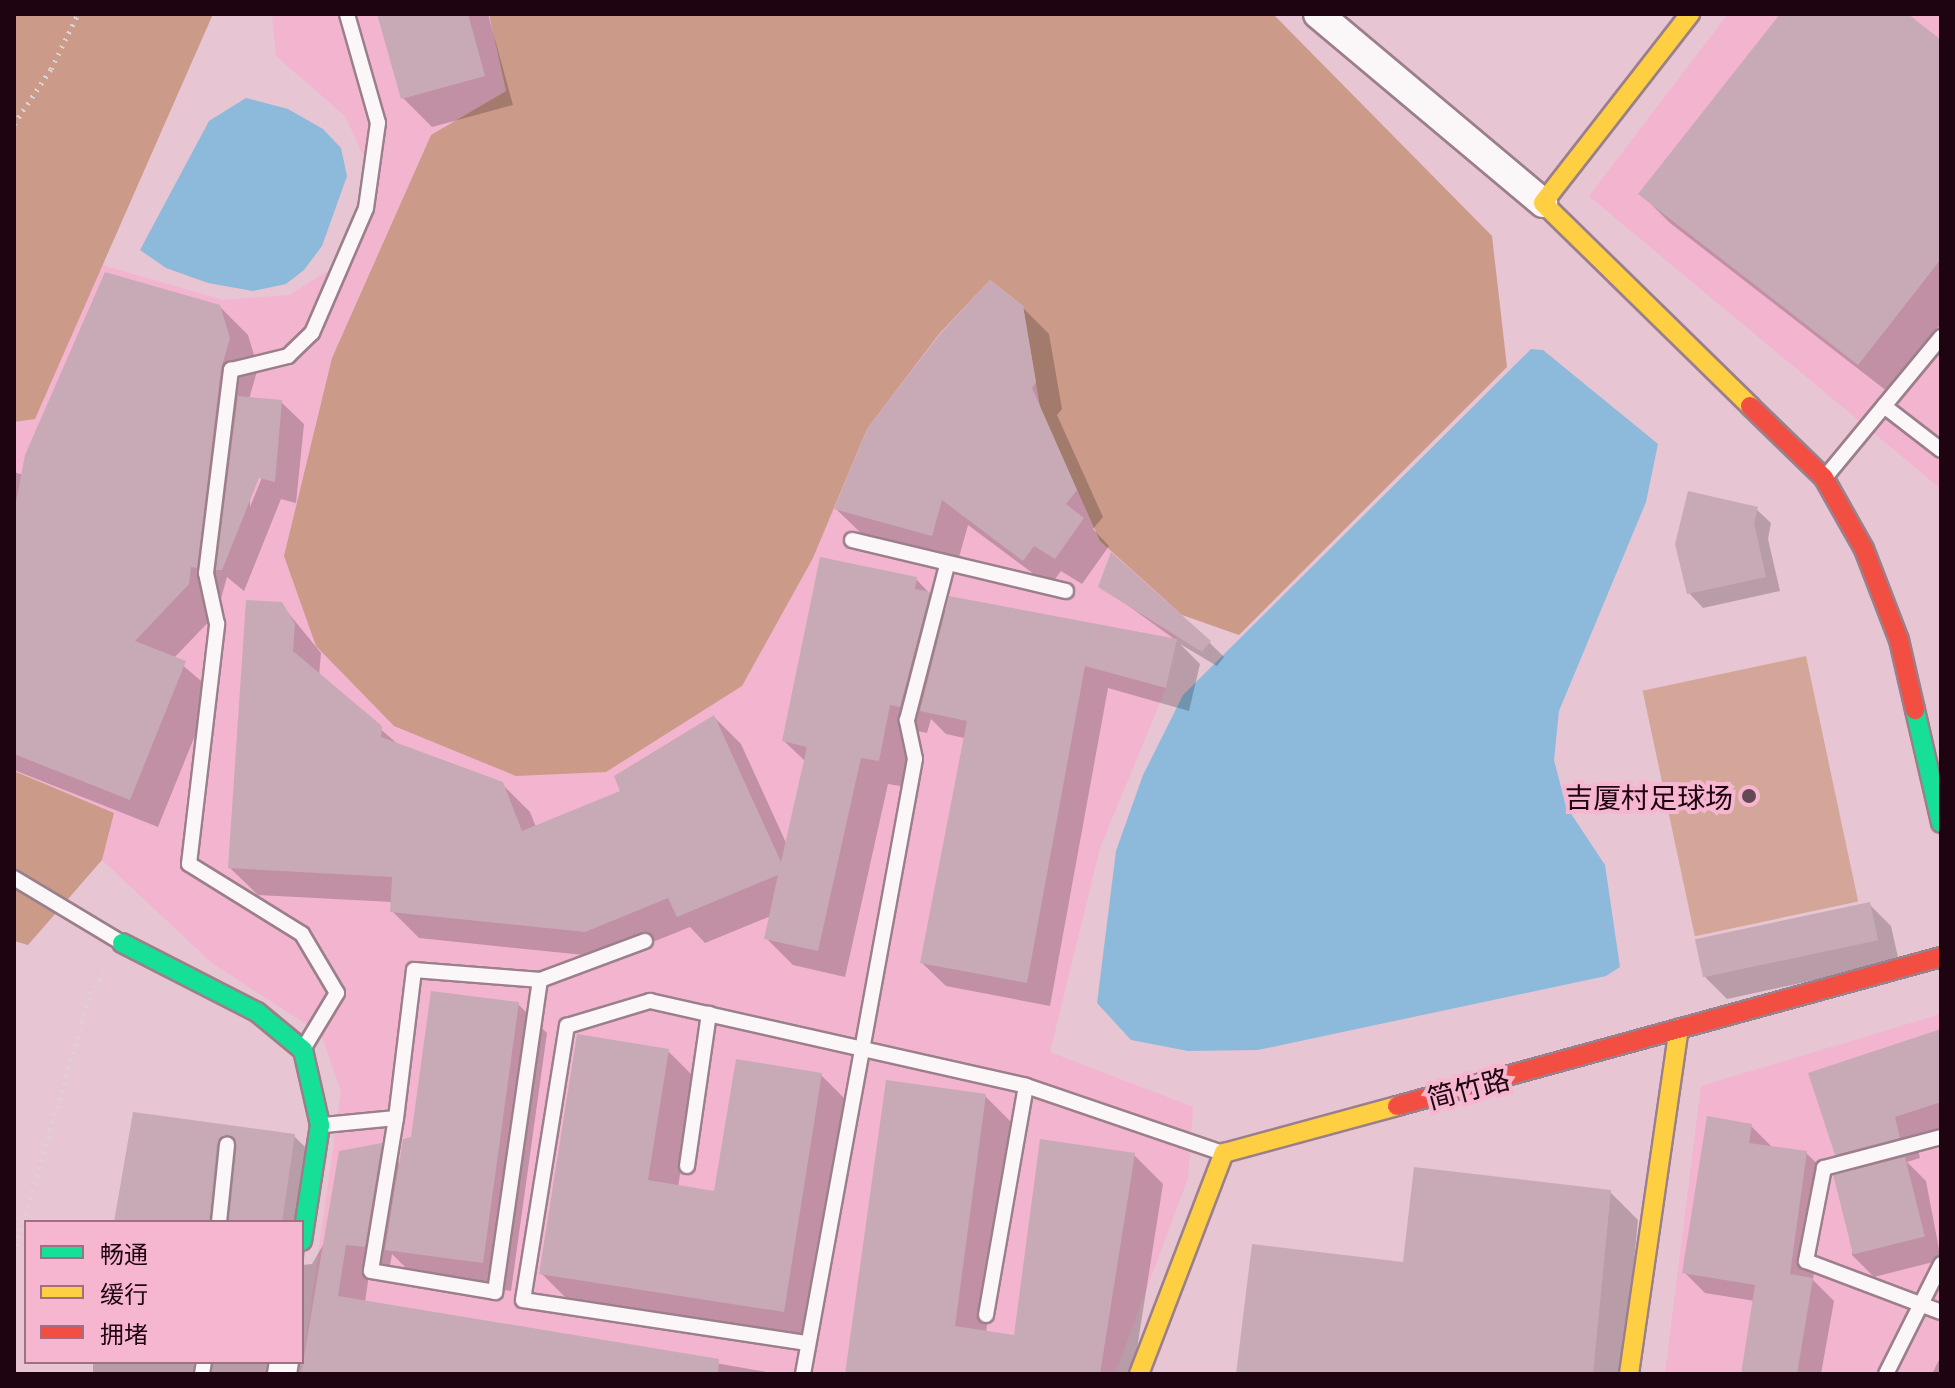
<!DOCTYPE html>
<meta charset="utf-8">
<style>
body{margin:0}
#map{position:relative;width:1955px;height:1388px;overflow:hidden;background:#e7c5d3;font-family:Literata,"Noto Sans SC",serif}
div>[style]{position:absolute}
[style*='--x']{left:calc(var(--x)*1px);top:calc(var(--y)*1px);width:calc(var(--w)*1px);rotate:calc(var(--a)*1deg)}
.built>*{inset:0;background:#f3b4cf}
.green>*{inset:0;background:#d3a699;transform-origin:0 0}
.forest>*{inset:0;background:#cc9a89}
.water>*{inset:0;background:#8dbadb}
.shadow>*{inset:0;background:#0003;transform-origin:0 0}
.building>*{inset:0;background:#c8aab6;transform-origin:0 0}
.path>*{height:5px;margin-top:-2.5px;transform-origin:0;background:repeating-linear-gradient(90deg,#dcd1d6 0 2px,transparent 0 8px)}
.roads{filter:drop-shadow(2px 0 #9b7f8b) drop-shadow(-2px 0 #9b7f8b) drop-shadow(0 2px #9b7f8b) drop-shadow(0 -2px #9b7f8b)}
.lane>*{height:14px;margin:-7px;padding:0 7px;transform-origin:7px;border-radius:7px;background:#fbf6f8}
.street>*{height:28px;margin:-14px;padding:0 14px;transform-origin:14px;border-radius:14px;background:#fbf6f8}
.fast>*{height:18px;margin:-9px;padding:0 9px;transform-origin:9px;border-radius:9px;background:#16e098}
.slow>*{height:18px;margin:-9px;padding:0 9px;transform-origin:9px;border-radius:9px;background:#ffcf43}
.jam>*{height:18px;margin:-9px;padding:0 9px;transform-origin:9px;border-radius:9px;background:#f24e42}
.dots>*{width:22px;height:22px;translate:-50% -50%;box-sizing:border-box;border:4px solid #f6b6d0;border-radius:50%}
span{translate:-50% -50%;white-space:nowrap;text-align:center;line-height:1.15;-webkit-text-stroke:8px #f6b6d0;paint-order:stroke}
.poi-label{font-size:28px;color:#1e0410}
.right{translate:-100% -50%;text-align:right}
.street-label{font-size:28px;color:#1e0410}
.frame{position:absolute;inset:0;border:16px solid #1e0410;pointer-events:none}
.legend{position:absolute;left:24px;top:1220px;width:280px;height:144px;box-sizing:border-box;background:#f6b6d0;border:2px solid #a06f83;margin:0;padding:10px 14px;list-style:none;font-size:24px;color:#1e0410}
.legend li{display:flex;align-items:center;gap:16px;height:40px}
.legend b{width:40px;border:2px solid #a06f83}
</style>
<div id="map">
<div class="built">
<i style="clip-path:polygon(272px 14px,489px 14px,506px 91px,431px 135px,332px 358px,606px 772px,647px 745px,813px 558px,867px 429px,939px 334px,990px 280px,1023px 306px,1040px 407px,1100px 541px,1182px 615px,1166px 688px,1100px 848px,1050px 1052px,1193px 1107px,1188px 1178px,1115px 1374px,301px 1374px,341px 1092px,321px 1034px,212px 963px,102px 860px,113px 813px,14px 771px,14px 422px,35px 419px,102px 265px,223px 300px,289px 295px,331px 269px,359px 206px,364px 157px,345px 116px,276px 56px)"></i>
<i style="clip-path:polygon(1728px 14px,1941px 14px,1941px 489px,1589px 196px)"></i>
<i style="clip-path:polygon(1941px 1014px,1941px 1374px,1665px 1374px,1701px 1086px)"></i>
</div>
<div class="green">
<i style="left:1806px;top:656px;width:251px;height:167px;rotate:78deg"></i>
</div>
<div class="forest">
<i style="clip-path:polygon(14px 14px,213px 14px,35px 419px,14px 422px)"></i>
<i style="clip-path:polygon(489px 14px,1273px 14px,1492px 236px,1507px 367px,1239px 635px,1182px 615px,1100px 541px,1040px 407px,1023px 306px,990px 280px,939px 334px,867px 429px,813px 558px,742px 686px,606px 772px,516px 776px,394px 726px,316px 646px,284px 556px,332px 358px,431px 135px,506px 91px)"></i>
<i style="clip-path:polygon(14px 771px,114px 813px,102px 860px,28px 945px,14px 941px)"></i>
</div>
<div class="water">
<i style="clip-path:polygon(246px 98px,288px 109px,323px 129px,341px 148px,347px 176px,322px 246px,304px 270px,286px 284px,253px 291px,208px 283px,166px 268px,140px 250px,209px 121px)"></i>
<i style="clip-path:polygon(1531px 349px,1543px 350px,1658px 444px,1646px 502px,1559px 711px,1554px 760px,1566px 806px,1605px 865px,1620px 967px,1606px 976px,1258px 1050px,1188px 1051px,1131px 1040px,1097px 1003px,1116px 851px,1143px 775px,1183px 695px)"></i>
</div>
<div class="shadow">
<i style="clip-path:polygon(379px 14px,488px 14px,513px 105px,432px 127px,403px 98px)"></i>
<i style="clip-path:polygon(1783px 14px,1905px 14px,1941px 42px,1941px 324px,1888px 392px,1670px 223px,1641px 194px)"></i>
<i style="clip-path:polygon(evenodd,219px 306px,248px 335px,258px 368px,249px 399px,281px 402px,304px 424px,296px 503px,281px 499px,244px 591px,227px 577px,217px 613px,174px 658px,213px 691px,158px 827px,14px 770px,14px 472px,23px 475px,219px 306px,261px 468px,265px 470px,250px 507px,250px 497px,261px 468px)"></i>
<i style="clip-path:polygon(1022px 307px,1049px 334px,1062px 409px,1057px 415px,1103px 517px,1093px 529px,1109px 546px,1082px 584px,1061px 571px,1050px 586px,968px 525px,958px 561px,863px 535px,836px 509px)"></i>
<i style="clip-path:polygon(1756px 509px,1771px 523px,1768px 539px,1780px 591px,1703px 608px,1689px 593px)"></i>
<i style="clip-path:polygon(916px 579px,947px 612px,951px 598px,1177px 641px,1101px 586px,1209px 642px,1224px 657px,1217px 666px,1180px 644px,1200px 664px,1189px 711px,1108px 688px,1050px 1006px,946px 986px,922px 963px,964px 738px,946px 734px,931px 719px,927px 733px,917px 731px,906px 787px,888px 784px,845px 977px,793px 965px,766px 938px,771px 916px,705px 943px,690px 927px,613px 958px,419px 938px,392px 911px,392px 902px,258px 895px,230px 868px,281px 604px,321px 653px,319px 676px,400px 746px,502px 784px,530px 812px,536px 827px,623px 792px,714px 717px,741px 744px,787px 845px,806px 762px,784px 741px)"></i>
<i style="clip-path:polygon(1869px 904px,1891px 926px,1899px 962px,1727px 999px,1705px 977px)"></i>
<i style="clip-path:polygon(518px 1004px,547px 1033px,511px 1291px,416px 1278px,392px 1254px,389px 1271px,370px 1268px,365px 1302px,778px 1374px,299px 1374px,302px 1222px,116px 1222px,134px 1114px,294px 1136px,319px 1161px,303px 1265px,312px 1264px,381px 1145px,401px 1165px,412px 1139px)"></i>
<i style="clip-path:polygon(1941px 1031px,1941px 1129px,1915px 1138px,1920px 1158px,1907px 1162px,1926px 1181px,1941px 1260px,1874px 1277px,1852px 1255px,1856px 1172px,1837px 1154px)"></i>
<i style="clip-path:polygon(668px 1051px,696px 1079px,678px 1187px,716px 1193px,821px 1075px,849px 1103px,812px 1339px,569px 1301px,541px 1273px)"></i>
<i style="clip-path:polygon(985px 1096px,1014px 1125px,986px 1333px,1016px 1337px,1134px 1155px,1163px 1184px,1133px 1374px,847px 1374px)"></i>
<i style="clip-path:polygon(1751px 1126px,1772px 1147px,1806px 1153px,1828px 1174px,1813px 1280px,1834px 1301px,1821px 1374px,1743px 1374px,1755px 1301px,1705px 1293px,1684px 1272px)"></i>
<i style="clip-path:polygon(1610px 1192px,1638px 1220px,1623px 1374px,1238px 1374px,1404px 1264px)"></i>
<i style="clip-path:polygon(1941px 1356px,1941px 1374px,1932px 1374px)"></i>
<i style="left:93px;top:1362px;width:202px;height:12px"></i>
</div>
<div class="building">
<i style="clip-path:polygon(377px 14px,468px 14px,485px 76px,401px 99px)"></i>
<i style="clip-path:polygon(1780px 14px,1908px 14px,1941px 40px,1941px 259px,1858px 365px,1638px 194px)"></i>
<i style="clip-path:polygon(105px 272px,220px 305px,230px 338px,221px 369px,197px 568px,191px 567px,189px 584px,135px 641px,186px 661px,130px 800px,14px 754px,14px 513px,25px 455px)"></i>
<i style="clip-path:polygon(990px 280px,1023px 306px,1036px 382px,1032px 388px,1077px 490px,1066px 504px,1084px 518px,1055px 559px,1034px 546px,1023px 561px,942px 500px,932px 536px,834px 509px,867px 429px,940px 334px)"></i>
<i style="clip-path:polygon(238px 396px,282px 400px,275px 482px,259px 478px,222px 570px,216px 570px)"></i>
<i style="clip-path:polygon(1688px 491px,1758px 507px,1754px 523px,1766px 577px,1687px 594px,1675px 544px)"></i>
<i style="clip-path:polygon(1111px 552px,1211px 641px,1202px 652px,1098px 587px)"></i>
<i style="clip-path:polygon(820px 557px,917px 577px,915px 589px,930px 592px,900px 707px,890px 705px,879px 761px,861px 758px,818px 951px,764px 939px,778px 875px,677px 917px,668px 898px,585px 932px,390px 912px,392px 877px,228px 868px,246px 600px,282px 602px,295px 624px,293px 651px,382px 726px,381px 737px,503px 782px,522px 831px,620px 791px,614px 776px,714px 715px,781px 862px,807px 747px,782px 741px)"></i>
<i style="clip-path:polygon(949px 596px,1177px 639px,1166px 688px,1085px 666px,1027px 983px,920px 963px,967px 721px,920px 711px)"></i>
<i style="left:1870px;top:902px;width:39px;height:179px;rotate:78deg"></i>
<i style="clip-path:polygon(431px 991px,519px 1002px,483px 1263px,385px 1250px,403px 1139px,411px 1137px)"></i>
<i style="clip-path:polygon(1941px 1029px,1941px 1102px,1895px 1117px,1900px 1138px,1835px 1155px,1808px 1073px)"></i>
<i style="clip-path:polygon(577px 1034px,669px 1049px,648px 1180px,714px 1191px,736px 1059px,822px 1073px,784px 1312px,539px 1274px)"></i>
<i style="clip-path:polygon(886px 1080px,986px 1094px,955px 1326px,1014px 1335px,1040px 1139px,1135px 1153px,1100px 1374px,845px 1374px)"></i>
<i style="clip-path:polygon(133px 1112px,295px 1134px,282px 1222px,229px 1222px,237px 1145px,227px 1134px,217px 1143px,209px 1222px,114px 1222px)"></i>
<i style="clip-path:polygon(1707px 1116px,1752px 1124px,1749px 1143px,1807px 1151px,1790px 1274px,1813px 1278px,1797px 1374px,1741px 1374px,1755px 1285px,1682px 1273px)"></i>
<i style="clip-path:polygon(382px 1143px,365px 1247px,346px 1245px,338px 1296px,719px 1359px,718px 1374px,301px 1374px,339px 1151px)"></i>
<i style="left:1905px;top:1157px;width:82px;height:74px;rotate:76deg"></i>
<i style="clip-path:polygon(1414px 1167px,1611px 1190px,1593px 1374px,1236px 1374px,1252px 1244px,1403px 1262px)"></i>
</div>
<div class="path">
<i style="--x:14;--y:124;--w:66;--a:-56.1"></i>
<i style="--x:51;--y:69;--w:61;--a:-63.9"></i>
<i style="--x:14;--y:1253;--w:270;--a:-73.6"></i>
<i style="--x:90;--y:994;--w:27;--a:-57"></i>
</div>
<div class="roads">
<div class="lane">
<i style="--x:1884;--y:406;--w:72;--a:37.7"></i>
<i style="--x:1827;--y:475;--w:179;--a:-50.4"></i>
<i style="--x:852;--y:540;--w:220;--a:13.4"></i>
<i style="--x:14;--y:878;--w:122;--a:31"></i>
<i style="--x:540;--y:980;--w:112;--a:-20.4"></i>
<i style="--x:305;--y:1046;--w:62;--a:-58.9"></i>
<i style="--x:337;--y:993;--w:69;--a:-120.7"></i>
<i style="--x:302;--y:934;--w:133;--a:-148.2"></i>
<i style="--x:189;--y:864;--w:242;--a:-83.3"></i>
<i style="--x:217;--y:624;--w:52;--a:-102.2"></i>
<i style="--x:206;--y:573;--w:205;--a:-83"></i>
<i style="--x:231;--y:370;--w:59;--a:-13.8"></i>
<i style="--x:288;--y:356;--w:33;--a:-44"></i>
<i style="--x:312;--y:333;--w:136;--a:-66.6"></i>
<i style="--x:366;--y:208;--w:86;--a:-82"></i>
<i style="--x:378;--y:123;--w:113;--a:-105.9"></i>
<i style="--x:324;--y:1125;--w:72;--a:-5.6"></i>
<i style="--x:396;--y:1118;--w:155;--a:99.3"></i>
<i style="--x:371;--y:1271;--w:126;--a:9.6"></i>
<i style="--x:495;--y:1292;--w:315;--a:-81.8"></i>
<i style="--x:540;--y:980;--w:126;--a:-175.5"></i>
<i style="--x:414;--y:970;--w:149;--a:96.9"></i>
<i style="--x:1941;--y:1137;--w:121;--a:165.2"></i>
<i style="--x:1824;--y:1168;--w:95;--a:101"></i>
<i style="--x:1806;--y:1261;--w:144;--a:20.7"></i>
<i style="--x:687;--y:1166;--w:154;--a:-81.8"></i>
<i style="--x:219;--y:1222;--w:78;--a:-84.1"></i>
<i style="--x:986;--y:1315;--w:232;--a:-80.1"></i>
<i style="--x:807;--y:1343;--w:287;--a:-171.4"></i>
<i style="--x:523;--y:1300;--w:278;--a:-80.9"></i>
<i style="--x:567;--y:1026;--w:87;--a:-16.8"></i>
<i style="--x:650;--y:1001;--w:385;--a:12.7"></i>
<i style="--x:1026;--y:1086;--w:208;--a:18.8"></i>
<i style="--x:202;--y:1374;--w:12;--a:-81"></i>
<i style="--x:803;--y:1374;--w:625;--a:-79.68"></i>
<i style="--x:915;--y:759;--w:40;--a:-102"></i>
<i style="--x:907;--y:720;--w:160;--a:-75.5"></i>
<i style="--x:1886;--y:1374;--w:123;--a:-63.4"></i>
</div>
<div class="street">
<i style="--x:1318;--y:14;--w:294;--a:40"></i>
<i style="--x:282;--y:1374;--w:12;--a:-81"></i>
</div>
<div class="fast">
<i style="--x:1915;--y:710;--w:116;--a:77"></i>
<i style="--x:122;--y:943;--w:152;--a:27.1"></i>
<i style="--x:257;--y:1012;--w:60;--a:39.6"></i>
<i style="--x:303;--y:1050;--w:77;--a:77.2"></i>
<i style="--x:320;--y:1125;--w:117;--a:98.8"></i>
</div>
<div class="slow">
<i style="--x:1690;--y:14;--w:239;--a:127.9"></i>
<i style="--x:1543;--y:203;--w:290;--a:44.4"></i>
<i style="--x:1139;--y:1374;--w:237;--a:-69"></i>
<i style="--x:1224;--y:1153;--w:179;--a:-15.2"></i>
<i style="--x:1629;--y:1374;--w:349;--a:-81.8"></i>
</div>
<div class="jam">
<i style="--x:1750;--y:406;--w:103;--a:44.2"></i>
<i style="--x:1824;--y:478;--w:81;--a:60.6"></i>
<i style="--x:1864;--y:549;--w:97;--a:69"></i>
<i style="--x:1899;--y:640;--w:72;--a:77.1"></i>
<i style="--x:1397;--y:1106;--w:564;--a:-15.32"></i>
</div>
</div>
<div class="dots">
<i style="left:1749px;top:796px;background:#644854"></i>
</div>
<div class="poi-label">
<span class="right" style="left:1733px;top:796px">吉厦村足球场</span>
</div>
<div class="street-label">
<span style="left:1468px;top:1087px;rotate:-15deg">简竹路</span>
</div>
<div class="frame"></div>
<ul class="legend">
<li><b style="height:10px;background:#16e098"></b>畅通</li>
<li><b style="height:10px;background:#ffcf43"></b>缓行</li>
<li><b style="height:10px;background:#f24e42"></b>拥堵</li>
</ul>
</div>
